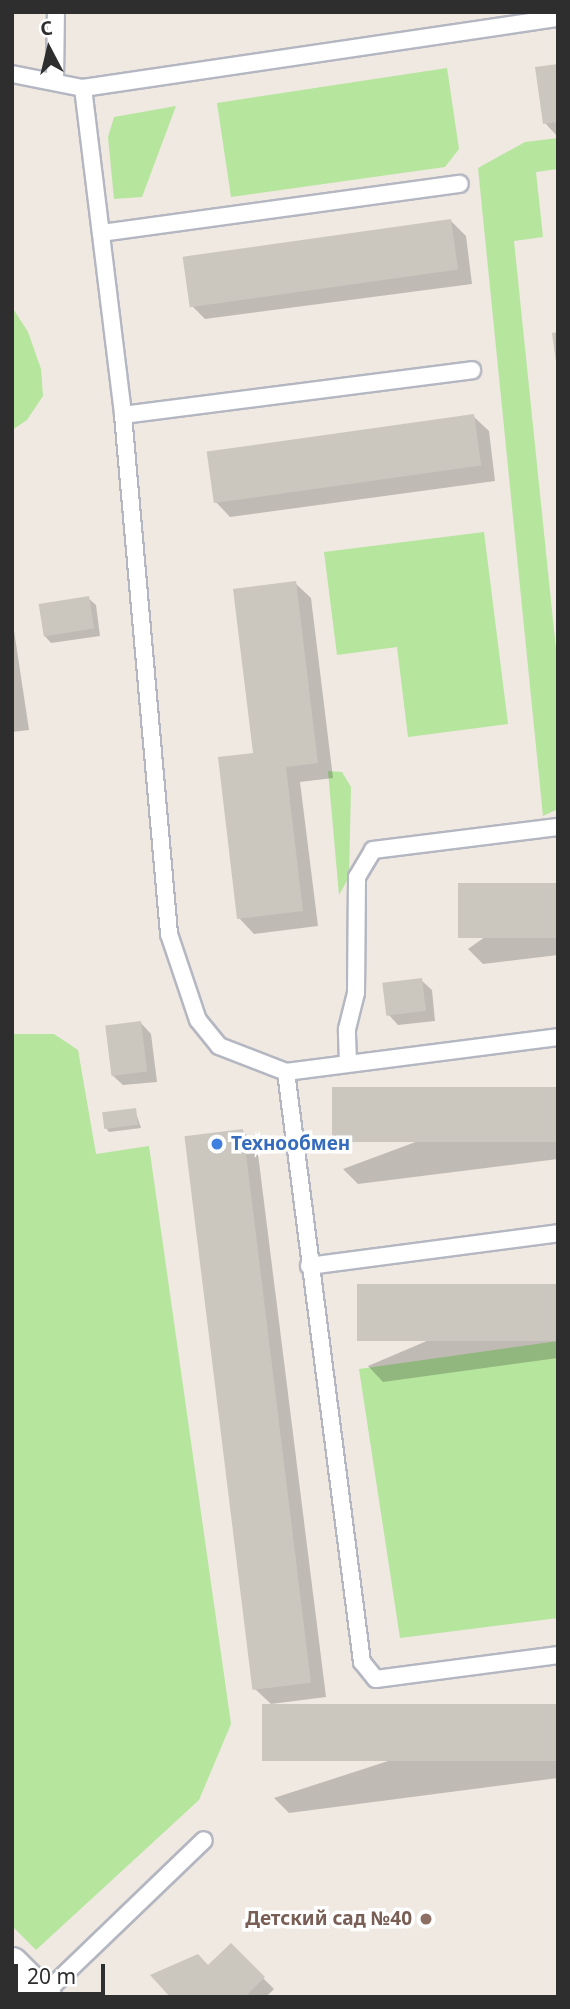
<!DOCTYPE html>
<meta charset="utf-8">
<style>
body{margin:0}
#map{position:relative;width:570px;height:2009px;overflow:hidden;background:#efe9e1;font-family:"Noto Sans",sans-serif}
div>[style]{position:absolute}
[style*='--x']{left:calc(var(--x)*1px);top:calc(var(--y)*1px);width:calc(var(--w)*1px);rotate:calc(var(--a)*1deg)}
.green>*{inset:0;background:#b6e59e}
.shadow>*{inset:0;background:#0003}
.building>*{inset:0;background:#cbc7bf;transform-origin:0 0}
.roads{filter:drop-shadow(2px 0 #b4b7c1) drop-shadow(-2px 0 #b4b7c1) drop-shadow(0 2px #b4b7c1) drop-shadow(0 -2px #b4b7c1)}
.lane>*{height:16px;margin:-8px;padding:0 8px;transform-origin:8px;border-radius:8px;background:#fff}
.street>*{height:32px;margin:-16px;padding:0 16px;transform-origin:16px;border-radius:16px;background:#fff}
.dots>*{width:19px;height:19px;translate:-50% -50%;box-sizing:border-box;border:4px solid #fff;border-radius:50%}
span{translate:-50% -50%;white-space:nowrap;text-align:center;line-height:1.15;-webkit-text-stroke:7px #fff;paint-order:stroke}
.shop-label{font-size:19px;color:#366cbe;font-weight:700}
.left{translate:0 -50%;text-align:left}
.education-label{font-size:19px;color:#785e54;font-weight:700}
.right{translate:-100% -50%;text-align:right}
.frame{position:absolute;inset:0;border:14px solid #2e2e2e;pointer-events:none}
.north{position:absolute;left:14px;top:14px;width:70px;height:70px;-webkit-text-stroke:5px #fff;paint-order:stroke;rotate:353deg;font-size:19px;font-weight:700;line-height:28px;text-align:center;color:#2e2e2e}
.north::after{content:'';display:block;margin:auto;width:24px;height:32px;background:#2e2e2e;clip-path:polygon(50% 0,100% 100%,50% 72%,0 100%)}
.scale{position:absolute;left:14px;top:1964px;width:91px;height:32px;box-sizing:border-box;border:4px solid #2e2e2e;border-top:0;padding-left:9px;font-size:21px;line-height:24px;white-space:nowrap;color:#2e2e2e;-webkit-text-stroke:5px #fff;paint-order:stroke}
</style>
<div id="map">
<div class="green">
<i style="clip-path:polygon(447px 68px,459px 149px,445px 167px,231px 197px,217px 103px)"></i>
<i style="clip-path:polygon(176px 106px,142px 197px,114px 199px,108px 137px,114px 117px)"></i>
<i style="clip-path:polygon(558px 138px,558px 169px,536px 172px,543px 237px,514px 241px,558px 669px,558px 809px,543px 816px,478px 168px,525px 142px)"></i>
<i style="clip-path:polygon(12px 307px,28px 332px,41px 369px,43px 396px,27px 420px,12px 430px)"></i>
<i style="clip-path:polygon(484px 532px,508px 724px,408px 737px,397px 647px,337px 655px,324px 552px)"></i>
<i style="clip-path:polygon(328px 771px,342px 772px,351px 787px,349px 877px,339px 895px)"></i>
<i style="clip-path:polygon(12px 1034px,54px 1034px,78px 1050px,96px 1154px,149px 1146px,231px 1724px,199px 1800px,36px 1950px,12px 1926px)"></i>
<i style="clip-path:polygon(558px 1341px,558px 1618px,400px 1638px,359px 1369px)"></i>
</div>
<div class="shadow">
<i style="clip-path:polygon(558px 66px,558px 137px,545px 123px)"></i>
<i style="clip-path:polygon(451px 221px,466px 236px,472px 284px,205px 319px,190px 304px)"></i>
<i style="clip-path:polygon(473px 416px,489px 431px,495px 481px,230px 517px,215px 501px)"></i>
<i style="clip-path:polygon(295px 583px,311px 598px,333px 778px,300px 782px,318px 926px,254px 934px,239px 918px,255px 755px)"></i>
<i style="clip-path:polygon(88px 598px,96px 605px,100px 636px,51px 643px,44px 635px)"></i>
<i style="clip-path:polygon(12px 617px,29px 730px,12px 732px)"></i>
<i style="clip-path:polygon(558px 885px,558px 955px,483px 964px,468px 949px)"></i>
<i style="clip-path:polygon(421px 980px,432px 990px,435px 1021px,398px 1025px,388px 1014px)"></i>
<i style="clip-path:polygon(141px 1023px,151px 1034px,157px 1082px,123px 1085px,112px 1075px)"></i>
<i style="clip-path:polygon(558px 1089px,558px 1159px,358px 1184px,343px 1169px)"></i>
<i style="clip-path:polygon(135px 1110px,141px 1128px,109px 1132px,106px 1128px)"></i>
<i style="clip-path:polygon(242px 1130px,257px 1146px,326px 1697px,271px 1704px,255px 1689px)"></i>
<i style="clip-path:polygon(558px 1285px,558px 1358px,383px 1382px,368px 1366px)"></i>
<i style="clip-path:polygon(558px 1706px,558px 1778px,289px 1813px,274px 1798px)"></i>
<i style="clip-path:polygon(231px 1946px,274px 1989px,266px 1997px,173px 1997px)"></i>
</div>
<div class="building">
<i style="clip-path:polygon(558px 64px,558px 122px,543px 124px,535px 67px)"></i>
<i style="left:451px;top:219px;width:51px;height:271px;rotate:82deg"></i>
<i style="clip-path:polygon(558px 332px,558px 362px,556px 362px,552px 333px)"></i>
<i style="left:474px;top:414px;width:52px;height:270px;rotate:82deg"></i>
<i style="clip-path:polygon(296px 581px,318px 763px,286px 767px,303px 911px,237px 919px,218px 757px,253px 753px,233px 589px)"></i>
<i style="left:89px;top:596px;width:33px;height:51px;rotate:81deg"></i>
<i style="left:558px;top:883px;width:55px;height:100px;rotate:90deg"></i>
<i style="left:422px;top:978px;width:33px;height:40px;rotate:83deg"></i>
<i style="left:141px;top:1021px;width:51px;height:36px;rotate:83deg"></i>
<i style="left:558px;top:1087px;width:55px;height:226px;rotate:90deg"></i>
<i style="left:136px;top:1108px;width:17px;height:34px;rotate:83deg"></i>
<i style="left:243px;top:1129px;width:558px;height:59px;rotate:83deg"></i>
<i style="left:558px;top:1284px;width:57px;height:201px;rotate:90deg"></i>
<i style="left:558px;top:1704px;width:57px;height:296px;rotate:90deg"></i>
<i style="clip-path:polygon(231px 1943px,265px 1977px,245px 1997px,170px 1997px,150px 1975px,198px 1954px,208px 1965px)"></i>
</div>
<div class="roads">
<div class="lane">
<i style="--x:12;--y:74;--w:72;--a:11.2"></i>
<i style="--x:83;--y:88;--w:480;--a:-8.4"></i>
<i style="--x:55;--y:80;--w:68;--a:-89.2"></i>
<i style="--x:83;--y:88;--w:329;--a:83"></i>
<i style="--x:123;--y:415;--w:521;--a:84.93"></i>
<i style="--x:169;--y:934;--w:91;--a:71.4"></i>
<i style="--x:198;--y:1020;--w:33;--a:51"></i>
<i style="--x:219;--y:1046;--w:72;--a:21.2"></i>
<i style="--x:286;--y:1072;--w:274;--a:-7.3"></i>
<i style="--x:101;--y:233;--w:362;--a:-7.8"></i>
<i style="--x:123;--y:415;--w:352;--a:-7.3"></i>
<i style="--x:348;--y:1063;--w:34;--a:-92"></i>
<i style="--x:347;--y:1029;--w:37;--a:-76"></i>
<i style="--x:356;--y:993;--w:116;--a:-89.5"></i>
<i style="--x:357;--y:877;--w:31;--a:-59"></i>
<i style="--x:373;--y:850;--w:186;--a:-7.1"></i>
<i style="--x:286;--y:1072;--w:595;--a:82.66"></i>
<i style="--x:362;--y:1662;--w:22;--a:51"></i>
<i style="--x:376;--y:1679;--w:184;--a:-7.5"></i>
<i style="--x:309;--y:1266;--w:251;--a:-7.5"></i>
<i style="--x:43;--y:1995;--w:223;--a:-43.9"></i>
</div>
<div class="street">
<i style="--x:12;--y:1964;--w:47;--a:45"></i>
</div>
</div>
<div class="dots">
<i style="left:217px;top:1144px;background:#3f7fe0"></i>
<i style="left:426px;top:1919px;background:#8d6e63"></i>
</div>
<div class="shop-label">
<span class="left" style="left:231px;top:1144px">Технообмен</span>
</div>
<div class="education-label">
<span class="right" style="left:412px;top:1919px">Детский сад №40</span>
</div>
<div class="frame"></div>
<div class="north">С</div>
<div class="scale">20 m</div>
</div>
